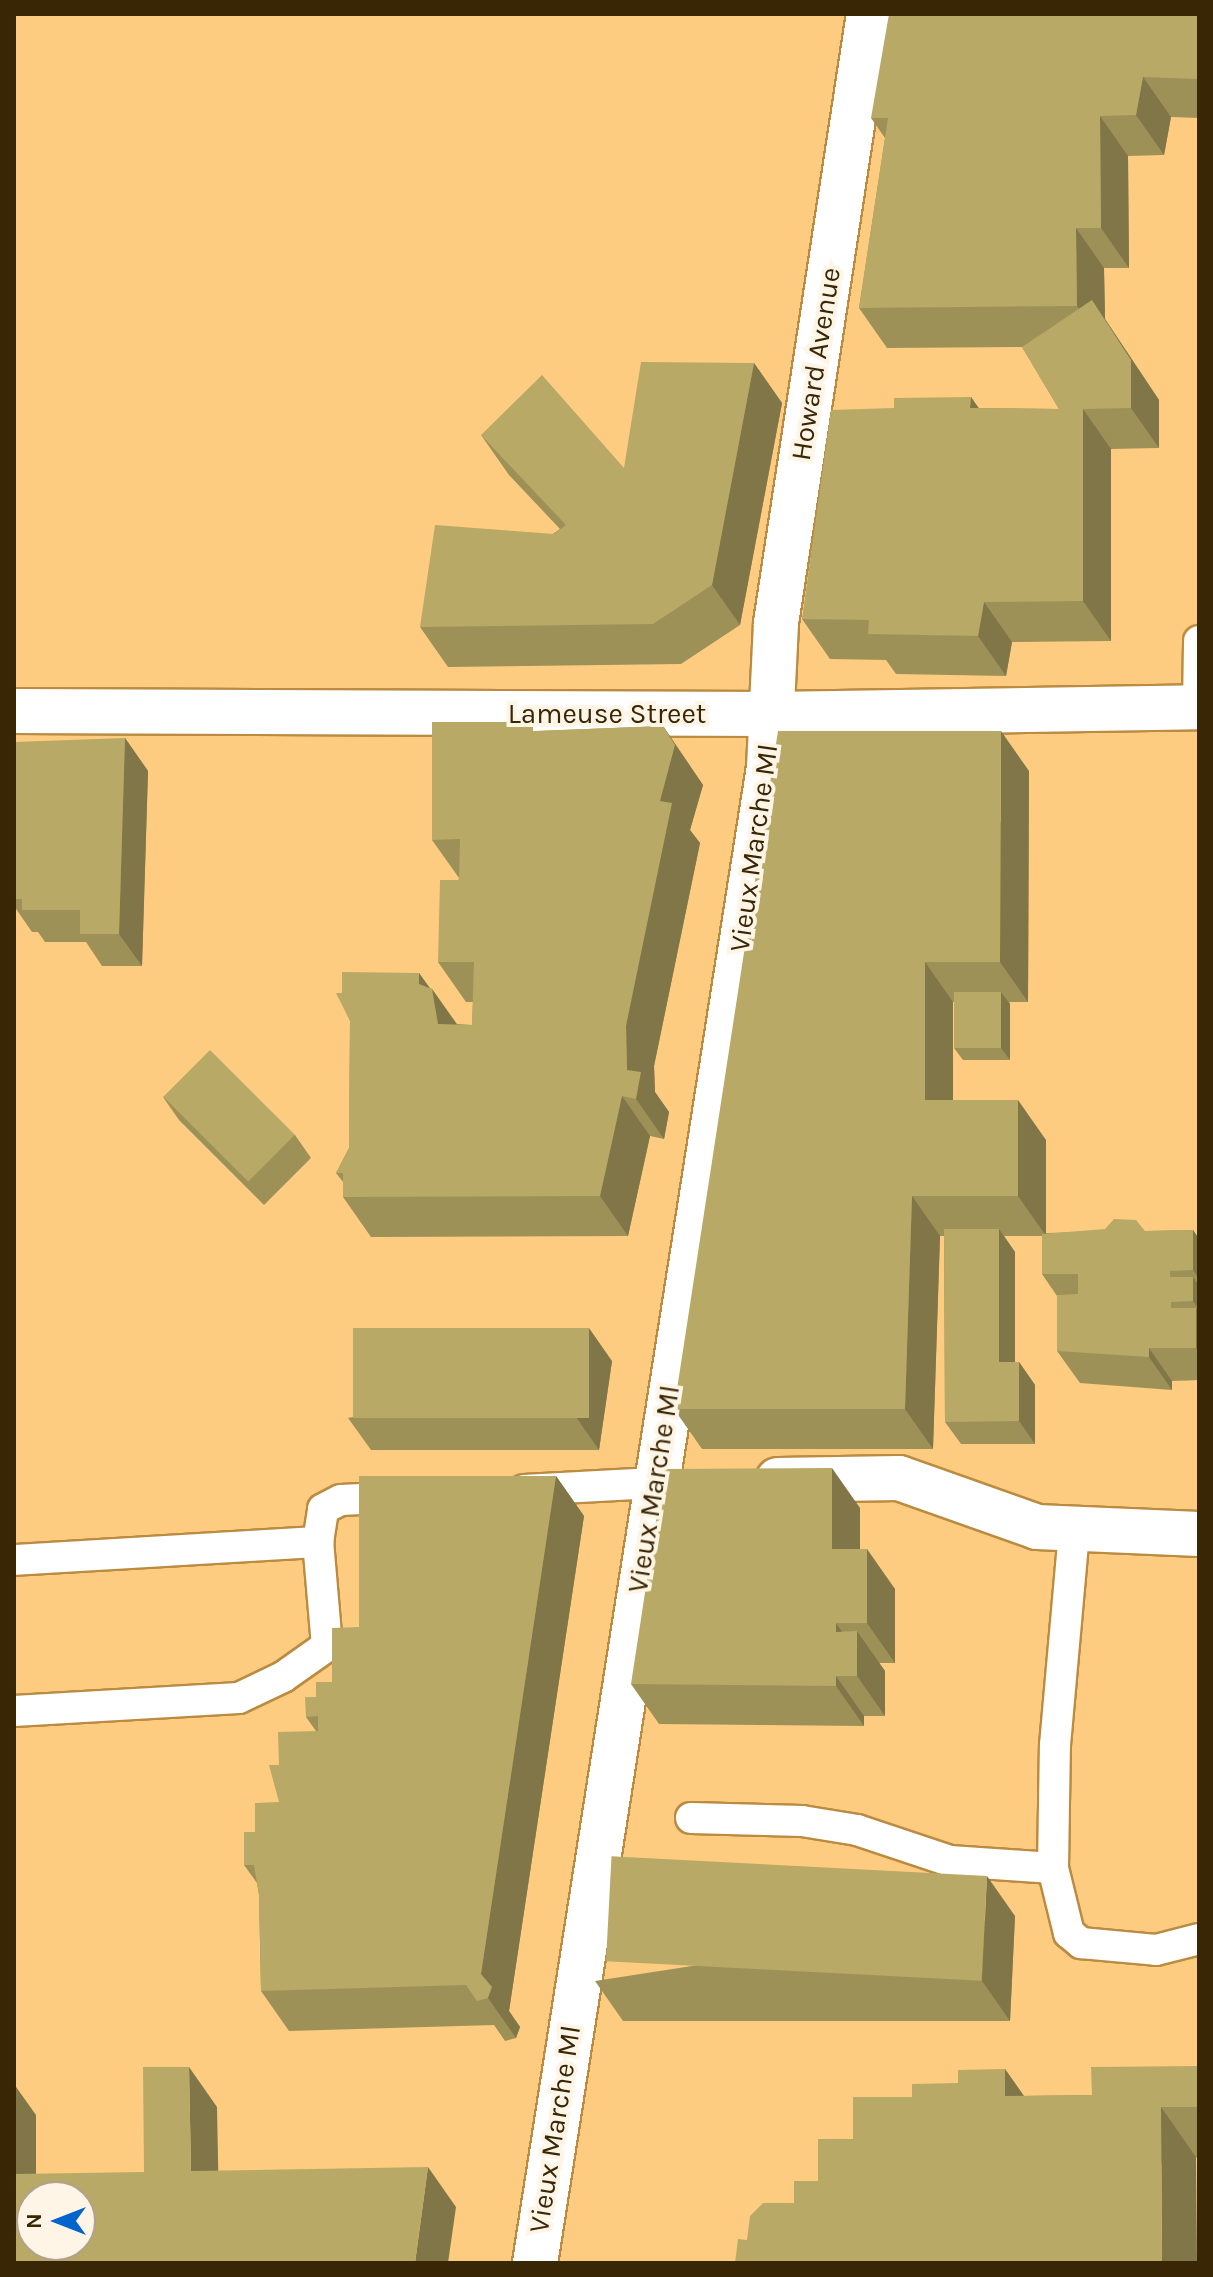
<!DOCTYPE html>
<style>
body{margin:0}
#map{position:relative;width:1213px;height:2277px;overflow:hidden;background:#fecc81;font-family:Karla,sans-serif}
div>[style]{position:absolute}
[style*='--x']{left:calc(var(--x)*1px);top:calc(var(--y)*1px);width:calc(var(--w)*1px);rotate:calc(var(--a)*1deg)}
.roads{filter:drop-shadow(2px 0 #ba8b40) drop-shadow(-2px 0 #ba8b40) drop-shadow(0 2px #ba8b40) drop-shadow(0 -2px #ba8b40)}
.lane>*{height:30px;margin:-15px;padding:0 15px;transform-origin:15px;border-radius:15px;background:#fff}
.street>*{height:44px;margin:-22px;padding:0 22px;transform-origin:22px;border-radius:22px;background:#fff}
.secondary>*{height:44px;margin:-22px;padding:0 22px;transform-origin:22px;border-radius:22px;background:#fff}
.wall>*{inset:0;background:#9e9158}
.shaded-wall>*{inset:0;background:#817647}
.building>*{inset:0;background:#b8a966;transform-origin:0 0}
span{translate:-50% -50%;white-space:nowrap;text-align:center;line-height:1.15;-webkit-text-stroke:8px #fff5e6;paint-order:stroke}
.street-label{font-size:28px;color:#392605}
.frame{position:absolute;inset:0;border:16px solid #392605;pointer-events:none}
.north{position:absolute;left:16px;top:2181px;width:80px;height:80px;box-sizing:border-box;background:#fff5e6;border:2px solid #b0a28c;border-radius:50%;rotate:270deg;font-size:22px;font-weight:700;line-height:32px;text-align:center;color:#392605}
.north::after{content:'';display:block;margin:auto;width:28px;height:36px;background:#0163cc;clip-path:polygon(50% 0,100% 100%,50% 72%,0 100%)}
</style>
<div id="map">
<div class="roads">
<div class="lane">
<i style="--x:1198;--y:707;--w:66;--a:-89.1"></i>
<i style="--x:524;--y:1490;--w:130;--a:-3.1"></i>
<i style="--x:14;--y:1560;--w:305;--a:-3.4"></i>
<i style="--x:14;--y:1711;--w:225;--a:-3.3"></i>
<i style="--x:239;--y:1698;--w:49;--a:-25.5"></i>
<i style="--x:283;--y:1677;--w:54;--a:-35.2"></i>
<i style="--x:327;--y:1646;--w:104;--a:-94.9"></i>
<i style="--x:318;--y:1542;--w:33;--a:-81"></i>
<i style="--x:323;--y:1509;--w:20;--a:-27"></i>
<i style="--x:341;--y:1500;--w:60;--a:-2.9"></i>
<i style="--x:691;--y:1818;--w:111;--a:1.5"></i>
<i style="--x:802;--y:1821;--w:56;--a:9.3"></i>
<i style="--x:857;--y:1830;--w:98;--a:18.4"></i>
<i style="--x:950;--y:1861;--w:103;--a:3.9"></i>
<i style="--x:1053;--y:1868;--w:67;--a:76.2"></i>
<i style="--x:1069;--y:1933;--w:16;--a:40"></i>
<i style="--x:1081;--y:1943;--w:75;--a:5.3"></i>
<i style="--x:1156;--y:1950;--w:44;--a:-14.3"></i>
<i style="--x:1053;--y:1868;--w:123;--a:-89.1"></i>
<i style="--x:1055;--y:1745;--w:213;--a:-84.9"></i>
</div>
<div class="street">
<i style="--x:778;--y:1480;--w:121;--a:-0.9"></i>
<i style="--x:899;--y:1478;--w:146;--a:19.5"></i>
<i style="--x:1037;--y:1527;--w:162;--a:2.5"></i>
<i style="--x:535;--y:2263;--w:1514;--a:-81.11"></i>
<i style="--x:769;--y:767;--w:144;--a:-87.2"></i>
<i style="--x:776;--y:623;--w:616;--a:-81.32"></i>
</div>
<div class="secondary">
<i style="--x:14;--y:711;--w:757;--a:0.23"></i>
<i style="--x:771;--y:714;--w:428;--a:-0.9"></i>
</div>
</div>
<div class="wall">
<i style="clip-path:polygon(1199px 14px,1199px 118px,1171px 117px,1164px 155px,1128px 156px,1129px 268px,1104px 268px,1105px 319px,1159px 400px,1159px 448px,1111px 449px,1111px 641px,1012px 642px,1006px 676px,896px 674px,886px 660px,830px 659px,802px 619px,894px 408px,971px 397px,978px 408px,1059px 409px,1022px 347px,887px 348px,859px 308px,885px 138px,871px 118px)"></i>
<i style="clip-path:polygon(754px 363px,782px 403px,740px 625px,681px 664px,448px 667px,420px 627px,560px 529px,509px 475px,481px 435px,624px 468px)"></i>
<i style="clip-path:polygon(663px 726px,703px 785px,690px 830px,700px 843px,654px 1066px,655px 1092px,669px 1112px,664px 1139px,650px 1136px,628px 1236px,371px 1237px,343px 1197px,343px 1182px,336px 1173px,349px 1148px,350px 1021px,342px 993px,419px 973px,430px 988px,432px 989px,457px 1024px,472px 1025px,473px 1002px,466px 1002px,438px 962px,459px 878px,432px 840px,539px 731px)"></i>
<i style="clip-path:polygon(125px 738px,148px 771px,142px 966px,102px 966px,86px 942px,45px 942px,38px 932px,32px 932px,14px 906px,14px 764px)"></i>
<i style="clip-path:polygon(1029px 771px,1028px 1002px,1009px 1002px,1010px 1004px,1010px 1060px,963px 1060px,954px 1048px,954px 1002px,953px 1002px,953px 1100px,1046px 1140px,1046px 1233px,1193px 1230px,1199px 1239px,1199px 1380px,1172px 1381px,1172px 1390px,1080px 1383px,1057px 1351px,1057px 1296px,1042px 1274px,1042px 1236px,1004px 1236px,1015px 1252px,1015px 1362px,1019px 1362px,1035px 1385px,1035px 1444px,961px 1444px,945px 1422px,944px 1236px,940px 1236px,933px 1449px,702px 1449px,674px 1409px)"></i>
<i style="clip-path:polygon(163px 1097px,295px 1135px,311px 1158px,264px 1205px,179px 1120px)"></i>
<i style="clip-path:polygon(612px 1361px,599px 1450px,371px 1450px,348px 1418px)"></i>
<i style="clip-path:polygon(556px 1476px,584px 1516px,509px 2011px,520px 2027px,516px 2038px,505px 2041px,494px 2025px,289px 2031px,261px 1991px,259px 1895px,257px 1883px,244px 1865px,255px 1832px,279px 1802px,279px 1765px,316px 1731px,306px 1717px,316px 1697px,332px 1682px,359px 1627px)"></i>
<i style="clip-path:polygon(860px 1508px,860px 1549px,895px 1589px,895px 1663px,879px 1663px,885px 1671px,885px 1716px,864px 1716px,864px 1726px,659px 1724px,631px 1684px)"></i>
<i style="clip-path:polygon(1015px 1916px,1010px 2021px,623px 2021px,595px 1981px)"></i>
<i style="clip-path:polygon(1199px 2066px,1199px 2157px,747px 2240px,794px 2203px,818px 2181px,853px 2139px,912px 2097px,1005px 2069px,1024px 2096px,1092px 2095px)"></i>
</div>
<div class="shaded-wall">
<i style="clip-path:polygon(1143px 77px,1171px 117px,1164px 155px,1136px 115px)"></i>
<i style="clip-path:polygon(1100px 116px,1128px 156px,1129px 268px,1101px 228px)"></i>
<i style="clip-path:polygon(1076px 228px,1104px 268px,1105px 319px,1159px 400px,1159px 448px,1131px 408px,1105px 346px,1077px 306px)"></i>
<i style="clip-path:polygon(754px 363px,782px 403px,740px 625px,712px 585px)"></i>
<i style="clip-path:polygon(971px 397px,999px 437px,970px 408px)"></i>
<i style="clip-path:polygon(1083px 409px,1111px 449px,1111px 641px,1083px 601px)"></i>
<i style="clip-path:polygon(984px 602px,1012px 642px,1006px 676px,978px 636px)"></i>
<i style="clip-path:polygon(663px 726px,703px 785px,690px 830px,700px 843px,654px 1066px,655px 1092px,669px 1112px,664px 1139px,636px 1099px,627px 1070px,626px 1026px,660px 801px)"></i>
<i style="clip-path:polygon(1001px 731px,1029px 771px,1028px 1002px,1000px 962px)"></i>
<i style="clip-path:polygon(125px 738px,148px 771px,142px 966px,119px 934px)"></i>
<i style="clip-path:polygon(925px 962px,953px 1002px,953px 1140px,925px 1100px)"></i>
<i style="clip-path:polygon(419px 973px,433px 993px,432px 989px,460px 1029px,438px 1024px,419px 984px)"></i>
<i style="clip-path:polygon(1001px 992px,1010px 1004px,1010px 1060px,1001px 1048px)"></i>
<i style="clip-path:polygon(622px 1096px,650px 1136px,628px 1236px,600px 1196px)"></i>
<i style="clip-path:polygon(1018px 1100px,1046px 1140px,1046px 1236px,1018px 1196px)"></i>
<i style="clip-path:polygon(912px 1196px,940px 1236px,933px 1449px,905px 1409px)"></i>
<i style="clip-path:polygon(999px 1229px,1015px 1252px,1015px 1385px,999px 1362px)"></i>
<i style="clip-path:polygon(1193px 1230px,1199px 1239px,1199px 1279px,1193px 1270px)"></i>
<i style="clip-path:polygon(1193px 1277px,1199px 1286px,1199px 1310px,1193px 1301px)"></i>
<i style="clip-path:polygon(1196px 1308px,1199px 1312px,1199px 1352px,1196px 1348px)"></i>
<i style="clip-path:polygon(589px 1328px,612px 1361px,599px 1450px,576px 1417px)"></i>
<i style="clip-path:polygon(1149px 1348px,1172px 1381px,1172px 1390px,1149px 1357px)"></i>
<i style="clip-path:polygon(1019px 1362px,1035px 1385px,1035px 1444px,1019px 1421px)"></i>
<i style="clip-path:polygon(832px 1468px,860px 1508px,860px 1589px,832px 1549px)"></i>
<i style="clip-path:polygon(556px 1476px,584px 1516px,509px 2011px,520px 2027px,516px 2038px,488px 1998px,481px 1974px)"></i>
<i style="clip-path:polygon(867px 1549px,895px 1589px,895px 1663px,867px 1623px)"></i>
<i style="clip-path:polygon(836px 1623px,857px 1653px,857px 1631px,885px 1671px,885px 1716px,857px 1676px,836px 1632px)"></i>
<i style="clip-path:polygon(836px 1676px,864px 1716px,864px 1726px,836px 1686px)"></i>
<i style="clip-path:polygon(987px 1876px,1015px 1916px,1010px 2021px,982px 1981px)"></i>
<i style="clip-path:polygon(189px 2067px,217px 2107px,219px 2211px,191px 2171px)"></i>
<i style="clip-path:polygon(1005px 2069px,1040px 2119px,1005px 2096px)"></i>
<i style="clip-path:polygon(14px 2084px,36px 2115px,36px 2197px,14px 2182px)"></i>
<i style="clip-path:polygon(1161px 2107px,1196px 2157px,1197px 2263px,1162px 2263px)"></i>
<i style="clip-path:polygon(428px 2167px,456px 2207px,448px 2263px,415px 2263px)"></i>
</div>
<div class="building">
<i style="clip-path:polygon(889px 14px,1199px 14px,1199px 79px,1143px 77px,1136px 115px,1100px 116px,1101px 228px,1076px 228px,1077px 306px,859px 308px,888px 118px,871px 118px)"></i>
<i style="clip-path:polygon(1092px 300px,1131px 360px,1131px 408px,1083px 409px,1083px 601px,984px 602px,978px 636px,868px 634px,869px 620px,802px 619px,831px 410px,894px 408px,894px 398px,971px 397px,970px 408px,1059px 409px,1022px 347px)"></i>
<i style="clip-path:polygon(641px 362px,754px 363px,712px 585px,653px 624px,420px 627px,435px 525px,554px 534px,566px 525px,481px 435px,542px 375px,624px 468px)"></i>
<i style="clip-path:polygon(432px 722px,533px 722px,533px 731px,663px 726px,675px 745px,660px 801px,672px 803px,626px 1026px,627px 1070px,641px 1072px,636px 1099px,622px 1096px,600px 1196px,343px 1197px,343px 1173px,336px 1173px,349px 1148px,350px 1021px,336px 993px,342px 993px,342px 972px,419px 973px,419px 984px,432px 989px,438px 1024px,472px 1025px,474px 962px,438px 962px,440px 880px,459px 880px,460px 839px,432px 840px)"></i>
<i style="clip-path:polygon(778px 731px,1001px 731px,1000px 962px,925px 962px,925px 1100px,1018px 1100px,1018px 1196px,912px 1196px,905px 1409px,674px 1409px)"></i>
<i style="clip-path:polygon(125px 738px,119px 934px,80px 934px,80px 910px,22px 910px,22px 899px,14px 899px,15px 742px)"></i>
<i style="left:954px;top:992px;width:47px;height:56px"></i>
<i style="left:210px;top:1050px;width:120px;height:66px;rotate:45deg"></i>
<i style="clip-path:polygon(1114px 1219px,1136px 1220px,1145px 1231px,1193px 1230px,1193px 1270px,1170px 1271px,1170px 1277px,1193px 1277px,1193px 1301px,1171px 1302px,1171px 1308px,1196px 1308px,1196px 1348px,1149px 1348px,1149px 1357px,1057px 1351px,1057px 1295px,1078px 1294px,1078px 1274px,1042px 1274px,1042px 1234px,1105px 1229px)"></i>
<i style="clip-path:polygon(944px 1229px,999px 1229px,999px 1362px,1019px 1362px,1019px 1421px,945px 1422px)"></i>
<i style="left:353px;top:1328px;width:236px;height:90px"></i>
<i style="clip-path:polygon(832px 1468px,832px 1549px,867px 1549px,867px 1623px,836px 1623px,836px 1632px,857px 1631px,857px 1676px,836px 1676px,836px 1686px,631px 1684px,664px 1469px)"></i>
<i style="clip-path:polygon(359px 1476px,556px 1476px,481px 1974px,492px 1987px,488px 1998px,477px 2001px,466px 1985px,261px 1991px,259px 1895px,254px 1865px,244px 1865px,244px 1832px,255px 1832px,255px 1803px,279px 1802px,269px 1765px,279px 1765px,278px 1732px,318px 1731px,318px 1716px,306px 1717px,305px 1697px,316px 1697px,316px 1682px,332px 1682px,332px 1628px,359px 1627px)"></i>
<i style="left:987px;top:1876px;width:105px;height:376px;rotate:93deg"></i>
<i style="clip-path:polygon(1199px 2066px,1199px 2107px,1161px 2107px,1162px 2263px,735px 2263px,738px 2239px,747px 2240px,750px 2216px,763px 2203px,794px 2203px,794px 2181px,818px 2181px,818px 2139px,853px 2139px,853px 2097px,912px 2097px,912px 2084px,958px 2083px,958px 2070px,1005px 2069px,1005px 2096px,1092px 2095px,1091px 2067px)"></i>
<i style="clip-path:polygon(evenodd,143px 2067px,189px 2067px,191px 2171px,428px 2167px,415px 2263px,14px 2263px,14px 2174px,144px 2172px,143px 2067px,32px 2197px,80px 2197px,80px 2245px,32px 2245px,32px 2197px)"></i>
</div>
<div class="street-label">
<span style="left:816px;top:364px;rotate:-81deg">Howard Avenue</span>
<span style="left:607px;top:714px">Lameuse Street</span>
<span style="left:754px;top:848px;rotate:-82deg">Vieux Marche Ml</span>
<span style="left:654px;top:1489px;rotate:-81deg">Vieux Marche Ml</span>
<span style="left:555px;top:2129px;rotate:-81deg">Vieux Marche Ml</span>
</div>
<div class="frame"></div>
<div class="north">N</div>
</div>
